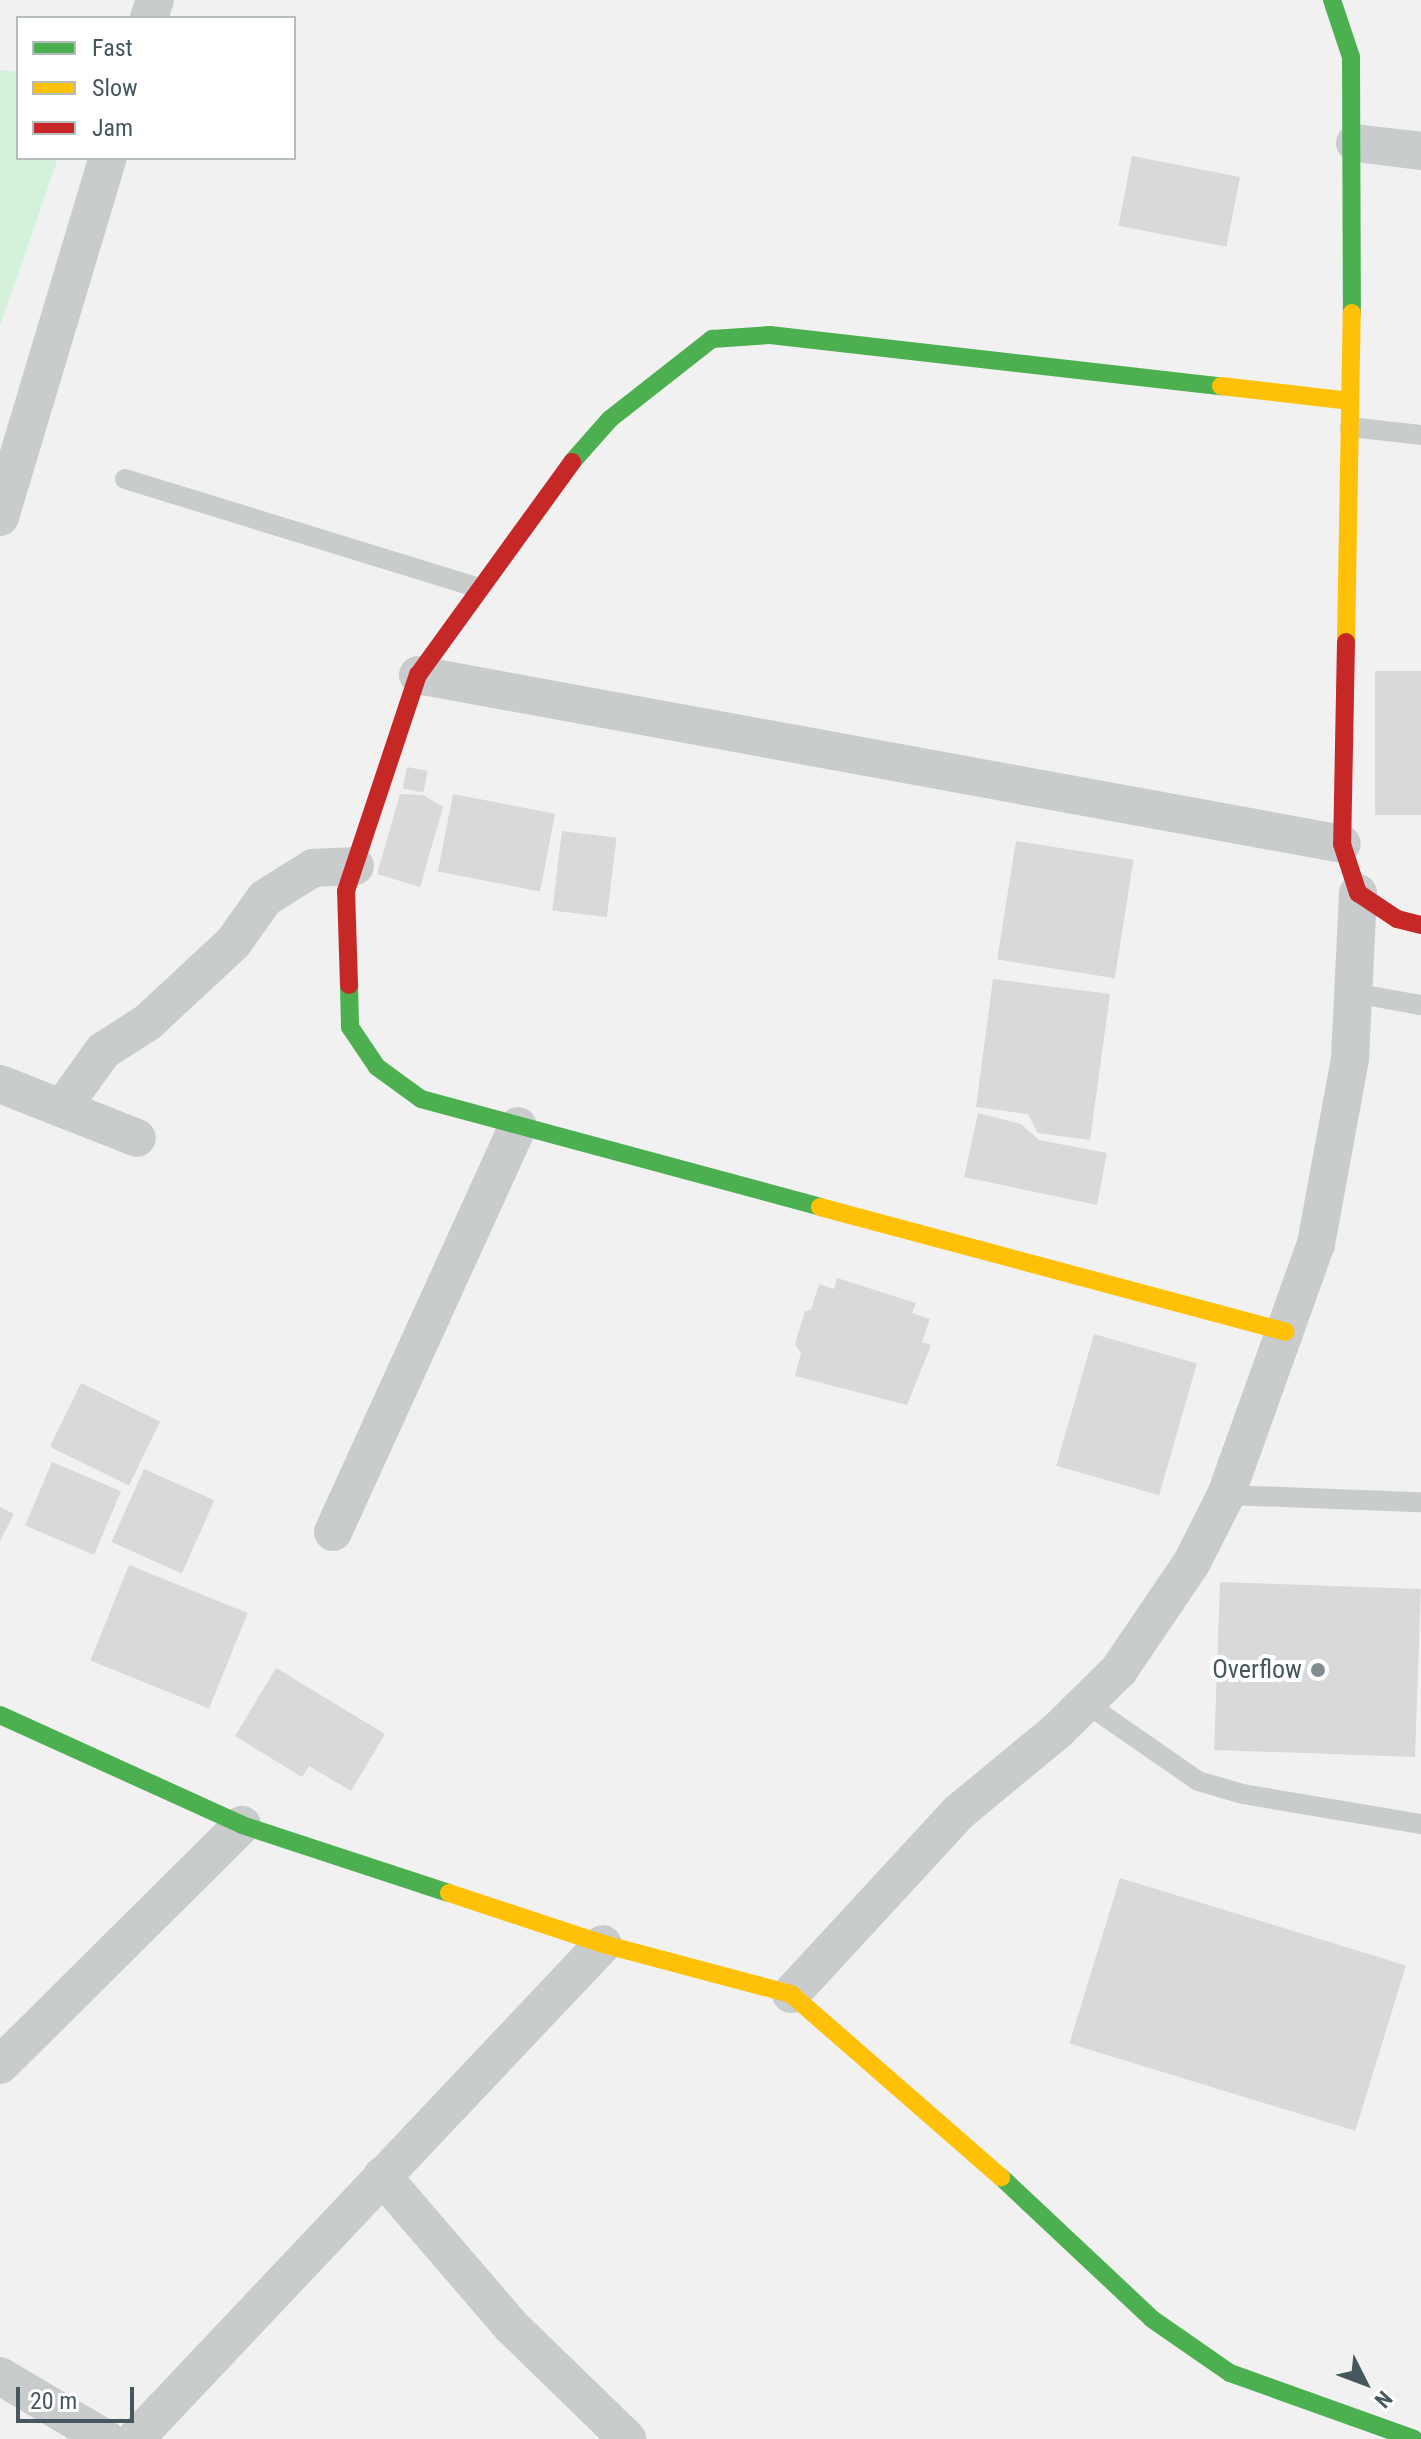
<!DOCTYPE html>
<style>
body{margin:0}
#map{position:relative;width:1421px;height:2439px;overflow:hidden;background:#f1f1f1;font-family:"Roboto Condensed",sans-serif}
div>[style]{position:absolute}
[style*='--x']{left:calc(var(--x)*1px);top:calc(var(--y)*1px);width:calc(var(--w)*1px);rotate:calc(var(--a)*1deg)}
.green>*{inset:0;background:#d4f1db}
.building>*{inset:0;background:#d7d9da;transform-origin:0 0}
.lane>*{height:20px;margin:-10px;padding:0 10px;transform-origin:10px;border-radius:10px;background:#c8cccd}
.street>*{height:38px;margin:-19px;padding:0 19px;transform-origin:19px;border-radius:19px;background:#c8cccd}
.fast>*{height:18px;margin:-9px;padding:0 9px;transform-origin:9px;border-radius:9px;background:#4caf50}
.slow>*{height:18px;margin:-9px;padding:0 9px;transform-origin:9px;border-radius:9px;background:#ffc107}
.jam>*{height:18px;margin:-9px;padding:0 9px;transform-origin:9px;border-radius:9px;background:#c62828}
.dots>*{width:22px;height:22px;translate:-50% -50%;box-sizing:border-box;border:4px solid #fff;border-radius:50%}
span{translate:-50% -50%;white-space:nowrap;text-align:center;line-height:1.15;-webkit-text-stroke:8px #fff;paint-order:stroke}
.poi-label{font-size:26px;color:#47575e}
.right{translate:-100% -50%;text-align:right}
.legend{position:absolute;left:16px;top:16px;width:280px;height:144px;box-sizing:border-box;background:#fff;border:2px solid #b5bcbf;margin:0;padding:10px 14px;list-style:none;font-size:24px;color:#47575e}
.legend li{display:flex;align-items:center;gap:16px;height:40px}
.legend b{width:40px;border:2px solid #b5bcbf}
.north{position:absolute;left:1325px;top:2343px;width:80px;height:80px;-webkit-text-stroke:6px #fff;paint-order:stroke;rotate:132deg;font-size:22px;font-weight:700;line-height:32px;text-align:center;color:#47575e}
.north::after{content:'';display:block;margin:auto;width:28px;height:36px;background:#47575e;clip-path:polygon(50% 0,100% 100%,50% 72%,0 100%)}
.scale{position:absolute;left:16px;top:2387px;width:118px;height:36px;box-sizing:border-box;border:4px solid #47575e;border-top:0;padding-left:10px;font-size:24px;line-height:28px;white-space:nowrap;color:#47575e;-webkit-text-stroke:6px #fff;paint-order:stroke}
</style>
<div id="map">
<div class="green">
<i style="clip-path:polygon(0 70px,18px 72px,18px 158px,58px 158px,0 326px)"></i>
</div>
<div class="building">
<i style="left:1132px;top:156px;width:110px;height:71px;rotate:11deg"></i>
<i style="left:1375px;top:671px;width:46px;height:144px"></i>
<i style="left:407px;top:767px;width:21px;height:22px;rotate:11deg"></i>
<i style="clip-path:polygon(400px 794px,423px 795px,443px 807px,420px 887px,377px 874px)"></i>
<i style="left:453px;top:794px;width:104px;height:79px;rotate:11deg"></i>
<i style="left:562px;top:831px;width:55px;height:80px;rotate:7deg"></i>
<i style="left:1016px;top:841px;width:119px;height:120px;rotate:9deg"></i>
<i style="clip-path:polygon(993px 979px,1110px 994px,1090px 1140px,1038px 1133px,1028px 1114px,976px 1107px)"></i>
<i style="clip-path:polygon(978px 1113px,1021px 1124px,1039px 1140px,1107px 1153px,1097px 1205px,964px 1177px)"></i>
<i style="clip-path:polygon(837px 1278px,916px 1303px,912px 1313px,930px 1319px,922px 1342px,931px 1345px,907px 1405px,795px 1376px,801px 1353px,795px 1344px,805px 1311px,811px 1310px,819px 1284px,834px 1289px)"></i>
<i style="left:1094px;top:1334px;width:107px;height:137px;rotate:16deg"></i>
<i style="left:81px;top:1383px;width:88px;height:71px;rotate:26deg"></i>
<i style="left:52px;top:1462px;width:75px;height:69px;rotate:23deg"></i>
<i style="left:144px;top:1469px;width:77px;height:80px;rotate:24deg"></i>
<i style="clip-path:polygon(0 1507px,14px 1514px,0 1541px)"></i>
<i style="left:129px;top:1565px;width:128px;height:103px;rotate:22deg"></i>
<i style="left:1220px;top:1582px;width:201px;height:168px;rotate:2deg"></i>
<i style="clip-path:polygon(276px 1668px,385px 1734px,351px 1791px,309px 1766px,302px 1777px,235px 1736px)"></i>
<i style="left:1120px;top:1878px;width:299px;height:173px;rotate:17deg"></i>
</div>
<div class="lane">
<i style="--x:1350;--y:427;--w:71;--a:6.4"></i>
<i style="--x:125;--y:479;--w:371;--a:17.1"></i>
<i style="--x:1354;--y:993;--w:68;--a:10.2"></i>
<i style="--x:1226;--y:1495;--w:195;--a:2.1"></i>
<i style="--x:1087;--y:1704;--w:135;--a:34.7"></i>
<i style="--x:1198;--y:1781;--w:47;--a:16.1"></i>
<i style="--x:1243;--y:1794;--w:181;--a:9.6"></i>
</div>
<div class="street">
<i style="--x:149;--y:18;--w:19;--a:-72"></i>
<i style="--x:1355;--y:143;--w:66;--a:6.9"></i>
<i style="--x:0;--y:517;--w:375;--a:-73.3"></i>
<i style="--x:418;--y:675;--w:939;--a:10.36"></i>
<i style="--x:0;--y:1084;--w:147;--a:21.5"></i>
<i style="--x:62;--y:1108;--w:70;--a:-54.3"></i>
<i style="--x:103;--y:1051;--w:54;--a:-32.8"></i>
<i style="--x:148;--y:1022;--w:116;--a:-42.9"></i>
<i style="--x:233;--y:943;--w:55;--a:-54.6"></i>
<i style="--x:265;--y:898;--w:57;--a:-32"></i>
<i style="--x:313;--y:868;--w:42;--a:-2.7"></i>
<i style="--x:333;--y:1532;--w:446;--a:-65.5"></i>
<i style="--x:791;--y:1994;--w:248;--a:-47.3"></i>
<i style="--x:959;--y:1812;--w:129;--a:-39.6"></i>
<i style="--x:1058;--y:1730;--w:86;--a:-44.5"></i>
<i style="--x:1119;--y:1670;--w:130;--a:-55.9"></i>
<i style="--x:1192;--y:1562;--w:75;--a:-63.1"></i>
<i style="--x:1226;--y:1495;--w:267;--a:-70.3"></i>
<i style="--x:1316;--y:1244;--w:189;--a:-79.6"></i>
<i style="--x:1350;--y:1058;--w:165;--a:-87.2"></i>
<i style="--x:0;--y:2065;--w:341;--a:-44.8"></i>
<i style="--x:382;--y:2176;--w:199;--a:49.3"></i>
<i style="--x:512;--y:2327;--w:161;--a:44.2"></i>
<i style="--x:0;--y:2376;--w:123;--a:30.7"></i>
<i style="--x:135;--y:2439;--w:681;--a:-46.61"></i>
</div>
<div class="fast">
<i style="--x:1332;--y:0;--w:60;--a:71.6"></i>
<i style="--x:1351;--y:57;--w:256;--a:89.8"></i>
<i style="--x:572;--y:462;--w:57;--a:-48.5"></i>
<i style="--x:610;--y:419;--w:130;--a:-38.1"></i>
<i style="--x:712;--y:339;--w:58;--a:-3.9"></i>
<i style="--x:770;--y:335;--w:454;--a:6.5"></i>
<i style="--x:349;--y:985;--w:42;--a:88.6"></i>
<i style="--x:350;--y:1027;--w:48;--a:56"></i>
<i style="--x:377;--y:1067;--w:54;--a:36"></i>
<i style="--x:421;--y:1099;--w:413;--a:15.1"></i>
<i style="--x:0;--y:1715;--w:266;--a:24.4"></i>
<i style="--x:242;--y:1825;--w:218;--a:18.2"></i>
<i style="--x:1001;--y:2177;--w:207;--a:43.2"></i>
<i style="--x:1152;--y:2319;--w:95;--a:34.7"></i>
<i style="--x:1230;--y:2373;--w:195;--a:19.7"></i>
</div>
<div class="slow">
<i style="--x:1221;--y:386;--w:130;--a:6.6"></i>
<i style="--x:1346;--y:642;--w:329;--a:-89"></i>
<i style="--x:820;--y:1207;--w:482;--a:15"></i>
<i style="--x:449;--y:1893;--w:162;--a:18.3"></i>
<i style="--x:603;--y:1944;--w:195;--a:14.9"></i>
<i style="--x:791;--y:1994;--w:279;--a:41.1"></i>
</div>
<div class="jam">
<i style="--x:1346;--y:642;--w:202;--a:91.1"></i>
<i style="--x:1342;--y:844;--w:52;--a:71.9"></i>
<i style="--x:1358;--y:893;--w:47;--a:33.7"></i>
<i style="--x:1397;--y:919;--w:25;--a:14"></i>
<i style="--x:349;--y:985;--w:94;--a:-91.8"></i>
<i style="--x:346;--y:891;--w:228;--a:-71.6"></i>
<i style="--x:418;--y:675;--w:263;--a:-54.1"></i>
</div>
<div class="dots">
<i style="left:1318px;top:1670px;background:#828d91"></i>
</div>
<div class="poi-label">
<span class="right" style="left:1302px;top:1670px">Overflow</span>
</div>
<ul class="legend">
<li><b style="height:10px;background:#4caf50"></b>Fast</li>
<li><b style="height:10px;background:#ffc107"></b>Slow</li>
<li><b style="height:10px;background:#c62828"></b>Jam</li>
</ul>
<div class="north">N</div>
<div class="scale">20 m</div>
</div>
